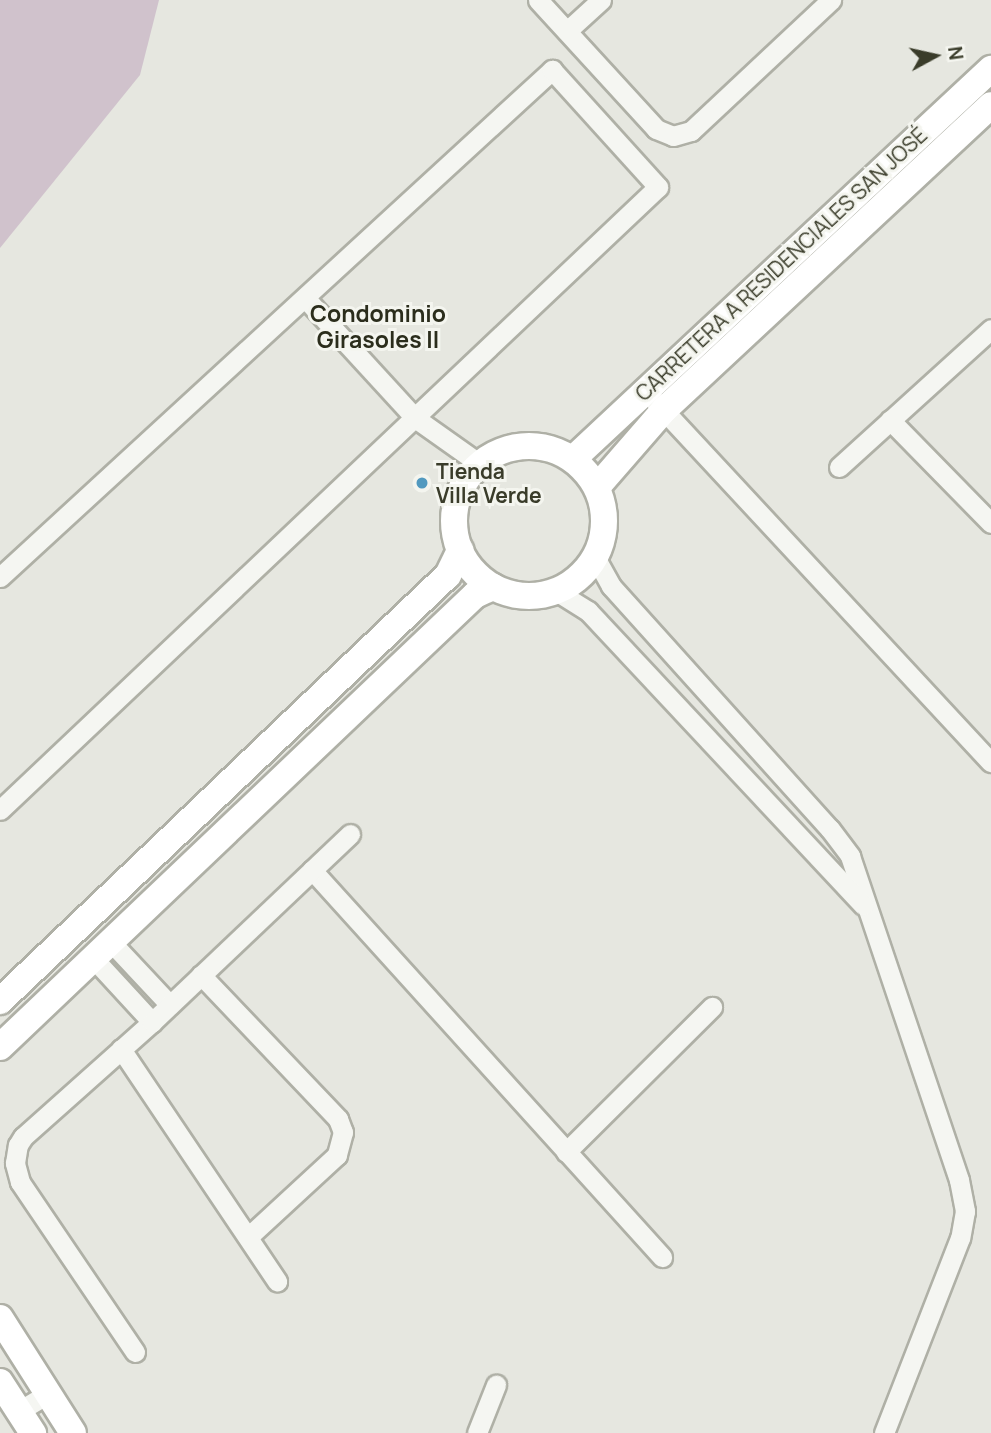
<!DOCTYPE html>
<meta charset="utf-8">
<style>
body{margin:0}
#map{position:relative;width:991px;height:1433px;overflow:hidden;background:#e6e7e0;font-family:Manrope,sans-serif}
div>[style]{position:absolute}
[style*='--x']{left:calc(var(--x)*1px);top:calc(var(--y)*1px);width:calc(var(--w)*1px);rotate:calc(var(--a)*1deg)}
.green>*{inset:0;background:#d0c2cc}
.roads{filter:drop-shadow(2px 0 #afb0a6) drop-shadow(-2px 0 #afb0a6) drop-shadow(0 2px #afb0a6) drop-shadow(0 -2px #afb0a6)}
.street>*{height:19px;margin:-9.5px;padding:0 9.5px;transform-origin:9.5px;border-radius:9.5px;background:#f5f6f2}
.secondary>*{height:26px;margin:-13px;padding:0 13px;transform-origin:13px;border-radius:13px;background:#fff}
.secondary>.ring{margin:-13px;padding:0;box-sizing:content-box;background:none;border:26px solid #fff;border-radius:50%}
.dots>*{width:19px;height:19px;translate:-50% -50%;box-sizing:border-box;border:4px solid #f4f5ef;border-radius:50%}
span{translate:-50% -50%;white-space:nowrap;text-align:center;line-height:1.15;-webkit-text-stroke:6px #f4f5ef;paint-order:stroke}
.street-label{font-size:21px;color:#3a3c2a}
.poi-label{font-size:21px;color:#3a3c2a;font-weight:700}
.left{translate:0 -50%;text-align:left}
.neighbourhood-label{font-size:23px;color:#2b2d1c;font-weight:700}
.north{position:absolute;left:900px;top:21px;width:70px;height:70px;-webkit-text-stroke:5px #f4f5ef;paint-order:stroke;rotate:82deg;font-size:19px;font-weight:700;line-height:28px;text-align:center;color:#3a3c2a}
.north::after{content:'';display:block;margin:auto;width:24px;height:32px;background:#3a3c2a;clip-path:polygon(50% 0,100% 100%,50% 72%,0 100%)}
</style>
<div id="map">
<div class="green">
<i style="clip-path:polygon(0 0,159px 0,140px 75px,0 248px)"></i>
</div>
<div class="roads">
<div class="street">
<i style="--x:538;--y:0;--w:175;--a:47.5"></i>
<i style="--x:656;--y:129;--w:18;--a:22"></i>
<i style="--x:673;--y:136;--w:19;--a:-16"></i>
<i style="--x:691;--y:131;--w:192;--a:-43.1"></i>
<i style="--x:567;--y:31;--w:46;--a:-42.4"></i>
<i style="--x:306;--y:299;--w:161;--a:47.5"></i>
<i style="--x:415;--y:418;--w:80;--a:35.3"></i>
<i style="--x:655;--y:401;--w:493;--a:47.1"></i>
<i style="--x:890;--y:420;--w:144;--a:45.6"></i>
<i style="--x:839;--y:467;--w:205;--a:-42.2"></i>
<i style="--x:595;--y:557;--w:33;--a:61"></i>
<i style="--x:611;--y:586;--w:327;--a:48"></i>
<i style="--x:830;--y:829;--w:34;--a:53"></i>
<i style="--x:850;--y:856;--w:342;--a:71.4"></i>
<i style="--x:959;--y:1180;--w:32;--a:79"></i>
<i style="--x:965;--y:1211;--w:27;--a:100"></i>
<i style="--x:960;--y:1238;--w:209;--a:111.3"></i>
<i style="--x:0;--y:577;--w:750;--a:-42.57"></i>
<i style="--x:552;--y:70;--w:158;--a:47.8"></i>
<i style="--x:658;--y:187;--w:906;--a:136.57"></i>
<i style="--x:556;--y:591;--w:38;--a:32"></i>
<i style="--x:588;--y:611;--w:403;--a:46.9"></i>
<i style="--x:312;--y:870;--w:522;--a:47.87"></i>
<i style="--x:111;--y:942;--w:86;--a:46.9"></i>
<i style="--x:94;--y:959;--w:86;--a:47.4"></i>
<i style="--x:201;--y:975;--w:199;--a:46.4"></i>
<i style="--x:338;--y:1119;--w:14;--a:69"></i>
<i style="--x:343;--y:1132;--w:24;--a:105"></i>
<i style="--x:337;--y:1155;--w:121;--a:137.3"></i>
<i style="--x:121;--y:1049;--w:280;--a:56.1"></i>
<i style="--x:566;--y:1152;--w:206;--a:-44.8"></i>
<i style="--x:135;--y:1352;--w:205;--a:-124.1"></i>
<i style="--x:20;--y:1182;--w:20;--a:-105"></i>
<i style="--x:15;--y:1163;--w:18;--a:-81"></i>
<i style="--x:18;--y:1145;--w:9;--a:-58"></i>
<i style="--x:23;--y:1137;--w:173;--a:-41.7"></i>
<i style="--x:152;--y:1022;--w:273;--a:-43.5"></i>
<i style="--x:19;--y:1411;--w:33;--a:-31"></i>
<i style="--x:477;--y:1433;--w:52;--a:-68.4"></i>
</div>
<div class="secondary">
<i class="ring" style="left:454px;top:446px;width:124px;height:124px"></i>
<i style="--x:573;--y:459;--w:572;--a:-43.02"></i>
<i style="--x:597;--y:487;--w:102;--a:-49"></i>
<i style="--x:664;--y:410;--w:447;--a:-43"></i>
<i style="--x:0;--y:1001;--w:618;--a:-43.56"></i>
<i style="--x:448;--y:575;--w:28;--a:-64"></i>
<i style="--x:0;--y:1047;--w:656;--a:-43.58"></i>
<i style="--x:475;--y:595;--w:20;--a:-24"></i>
<i style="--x:0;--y:1318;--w:136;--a:57.6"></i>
<i style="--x:0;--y:1382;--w:61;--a:57.1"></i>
</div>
</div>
<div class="dots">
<i style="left:422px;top:483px;background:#5299bf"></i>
</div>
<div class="street-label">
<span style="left:781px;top:264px;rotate:-43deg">CARRETERA A RESIDENCIALES SAN JOSÉ</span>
</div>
<div class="poi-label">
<span class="left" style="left:436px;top:483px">Tienda<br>Villa Verde</span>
</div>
<div class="neighbourhood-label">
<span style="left:378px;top:326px">Condominio<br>Girasoles II</span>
</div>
<div class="north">N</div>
</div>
